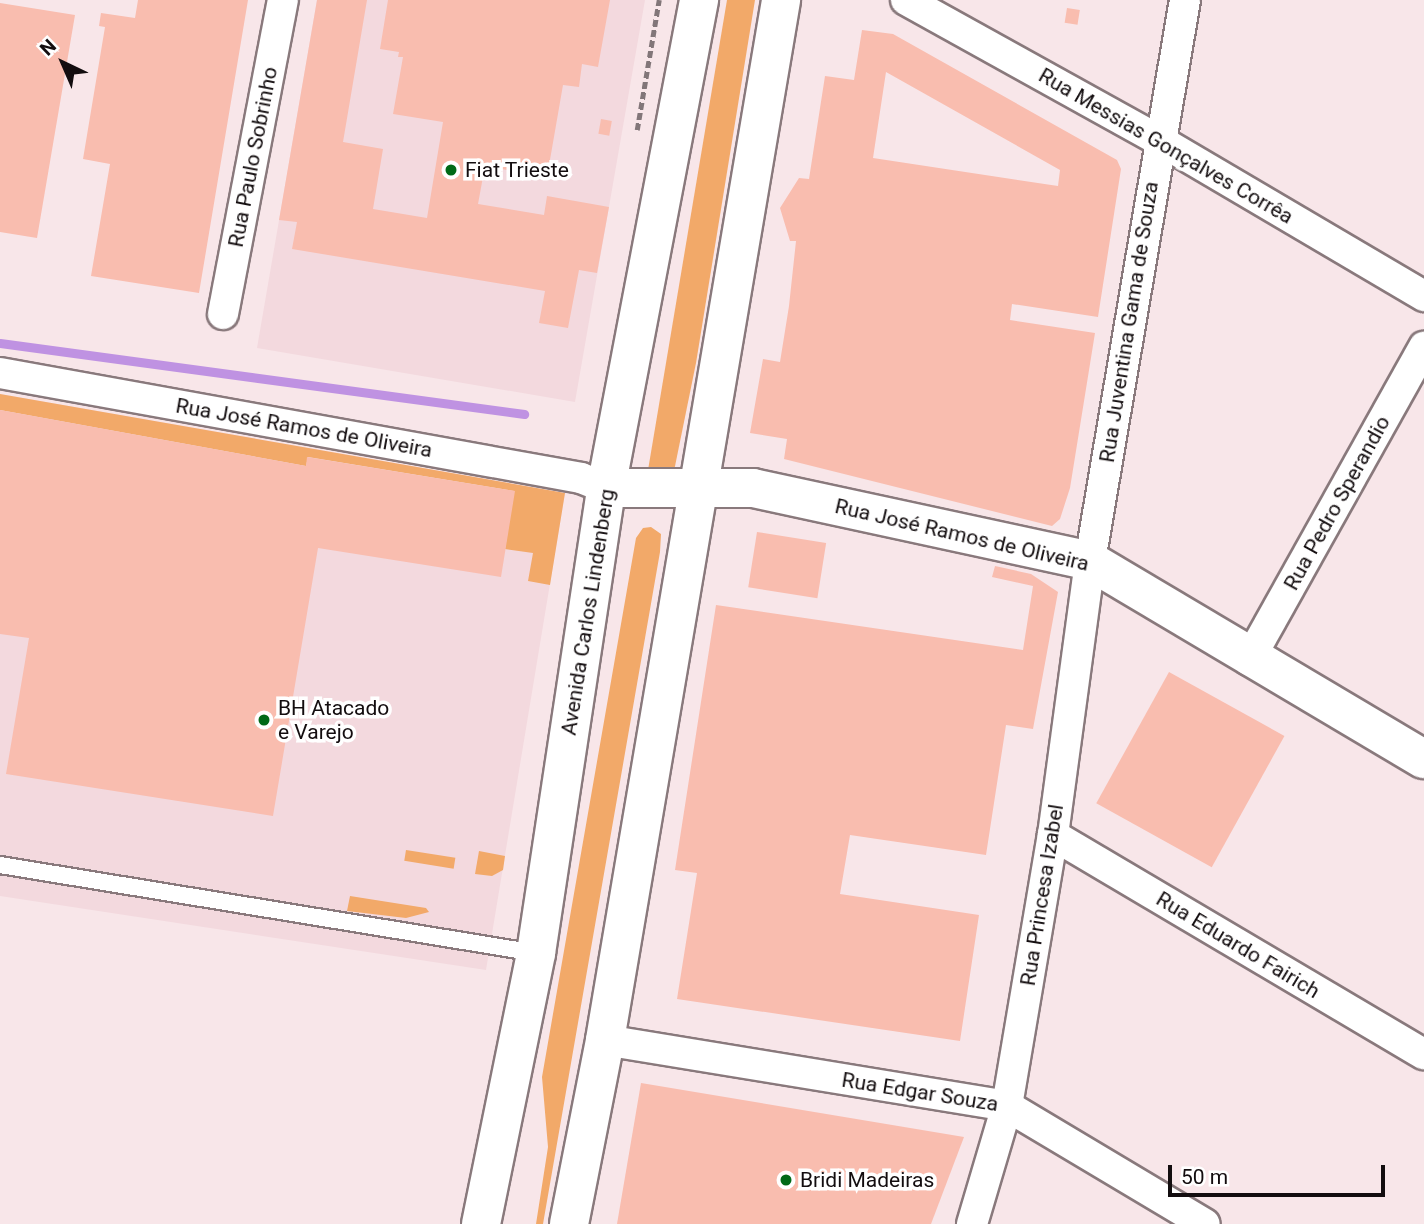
<!DOCTYPE html>
<meta charset="utf-8">
<style>
body{margin:0}
#map{position:relative;width:1424px;height:1224px;overflow:hidden;background:#f8e6e9;font-family:Roboto,sans-serif}
div>[style]{position:absolute}
[style*='--x']{left:calc(var(--x)*1px);top:calc(var(--y)*1px);width:calc(var(--w)*1px);rotate:calc(var(--a)*1deg)}
.built>*{inset:0;background:#f3d9de}
.green>*{inset:0;background:#f2a969;transform-origin:0 0}
.stream>*{height:9px;margin:-4.5px;padding:0 4.5px;transform-origin:4.5px;border-radius:4.5px;background:#bf92e2}
.building>*{inset:0;background:#f9bdaf;transform-origin:0 0}
.path>*{height:4.5px;margin-top:-2.25px;transform-origin:0;background:repeating-linear-gradient(90deg,#827679 0 7px,transparent 0 10.5px)}
.roads{filter:drop-shadow(2px 0 #89797c) drop-shadow(-2px 0 #89797c) drop-shadow(0 2px #89797c) drop-shadow(0 -2px #89797c)}
.service>*{height:16px;margin:-8px;padding:0 8px;transform-origin:8px;border-radius:8px;background:#fff}
.minor>*{height:30px;margin:-15px;padding:0 15px;transform-origin:15px;border-radius:15px;background:#fff}
.tertiary>*{height:38px;margin:-19px;padding:0 19px;transform-origin:19px;border-radius:19px;background:#fff}
.primary>*{height:38px;margin:-19px;padding:0 19px;transform-origin:19px;border-radius:19px;background:#fff}
.dots>*{width:19px;height:19px;translate:-50% -50%;box-sizing:border-box;border:4px solid #fff;border-radius:50%}
span{translate:-50% -50%;white-space:nowrap;text-align:center;line-height:1.15;-webkit-text-stroke:7px #fff;paint-order:stroke}
.street-label{font-size:21px;color:#130d0f}
.poi-label{font-size:21px;color:#130d0f}
.left{translate:0 -50%;text-align:left}
.north{position:absolute;left:28px;top:28px;width:70px;height:70px;-webkit-text-stroke:5px #fff;paint-order:stroke;rotate:316deg;font-size:19px;font-weight:700;line-height:28px;text-align:center;color:#130d0f}
.north::after{content:'';display:block;margin:auto;width:24px;height:32px;background:#130d0f;clip-path:polygon(50% 0,100% 100%,50% 72%,0 100%)}
.scale{position:absolute;left:1168px;top:1165px;width:217px;height:32px;box-sizing:border-box;border:4px solid #130d0f;border-top:0;padding-left:9px;font-size:21px;line-height:24px;white-space:nowrap;color:#130d0f;-webkit-text-stroke:5px #fff;paint-order:stroke}
</style>
<div id="map">
<div class="built">
<i style="clip-path:polygon(317px 0,645px 0,575px 402px,257px 348px)"></i>
<i style="clip-path:polygon(0 394px,565px 493px,486px 970px,0 896px)"></i>
</div>
<div class="green">
<i style="clip-path:polygon(727px 0,755px 0,696px 363px,673px 476px,646px 482px)"></i>
<i style="clip-path:polygon(0 394px,565px 493px,550px 585px,528px 581px,533px 553px,505px 549px,514px 491px,308px 457px,306px 466px,0 410px)"></i>
<i style="clip-path:polygon(651px 527px,661px 534px,660px 552px,543px 1224px,536px 1224px,548px 1147px,542px 1077px,636px 538px,643px 528px)"></i>
<i style="left:406px;top:850px;width:50px;height:11px;rotate:9deg"></i>
<i style="clip-path:polygon(479px 851px,505px 856px,503px 870px,492px 876px,475px 874px)"></i>
<i style="clip-path:polygon(350px 896px,426px 908px,429px 912px,406px 918px,347px 911px)"></i>
</div>
<div class="stream">
<i style="--x:0;--y:343;--w:529;--a:7.72"></i>
</div>
<div class="building">
<i style="clip-path:polygon(138px 0,248px 0,199px 293px,91px 276px,110px 164px,83px 159px,105px 27px,99px 26px,101px 13px,135px 18px)"></i>
<i style="clip-path:polygon(317px 0,367px 0,343px 142px,383px 149px,373px 209px,427px 218px,443px 122px,393px 114px,403px 57px,398px 57px,399px 52px,380px 49px,388px 0,610px 0,598px 67px,582px 64px,579px 87px,563px 85px,547px 177px,485px 166px,478px 204px,544px 215px,547px 196px,609px 207px,597px 273px,579px 270px,568px 328px,539px 323px,545px 291px,292px 249px,297px 222px,279px 220px)"></i>
<i style="clip-path:polygon(0 3px,75px 15px,37px 238px,0 232px)"></i>
<i style="left:1067px;top:8px;width:13px;height:15px;rotate:9deg"></i>
<i style="clip-path:polygon(evenodd,862px 30px,893px 34px,1117px 160px,1121px 169px,1098px 317px,1012px 304px,1010px 320px,1095px 333px,1070px 488px,1060px 519px,1052px 526px,784px 459px,787px 439px,750px 433px,763px 359px,780px 362px,789px 306px,796px 241px,790px 241px,780px 208px,799px 178px,809px 179px,825px 76px,854px 80px,862px 30px,886px 72px,1060px 170px,1058px 186px,873px 158px,886px 72px)"></i>
<i style="left:601px;top:119px;width:11px;height:15px;rotate:10deg"></i>
<i style="clip-path:polygon(0 410px,306px 466px,307px 457px,515px 491px,501px 577px,318px 548px,273px 816px,6px 774px,29px 638px,0 634px)"></i>
<i style="left:757px;top:532px;width:70px;height:56px;rotate:9deg"></i>
<i style="clip-path:polygon(995px 566px,1031px 574px,1058px 592px,1033px 729px,1006px 725px,986px 855px,850px 835px,840px 894px,979px 915px,960px 1041px,677px 999px,697px 873px,675px 870px,716px 605px,1023px 650px,1033px 586px,992px 577px)"></i>
<i style="left:1169px;top:672px;width:132px;height:150px;rotate:29deg"></i>
<i style="clip-path:polygon(641px 1083px,964px 1137px,931px 1224px,617px 1224px)"></i>
</div>
<div class="path">
<i style="--x:637;--y:130;--w:132;--a:-80.4"></i>
</div>
<div class="roads">
<div class="service">
<i style="--x:0;--y:865;--w:543;--a:9.32"></i>
</div>
<div class="minor">
<i style="--x:906;--y:0;--w:289;--a:29"></i>
<i style="--x:1159;--y:140;--w:308;--a:30.5"></i>
<i style="--x:223;--y:314;--w:320;--a:-79.2"></i>
<i style="--x:0;--y:373;--w:590;--a:10.24"></i>
<i style="--x:581;--y:478;--w:27;--a:22"></i>
<i style="--x:1249;--y:660;--w:359;--a:-60.8"></i>
<i style="--x:1053;--y:835;--w:431;--a:30.6"></i>
<i style="--x:605;--y:1040;--w:407;--a:9.3"></i>
<i style="--x:1007;--y:1106;--w:230;--a:30.8"></i>
<i style="--x:972;--y:1224;--w:123;--a:-73.5"></i>
<i style="--x:1007;--y:1106;--w:275;--a:-80.4"></i>
<i style="--x:1053;--y:835;--w:276;--a:-82.3"></i>
<i style="--x:1090;--y:561;--w:569;--a:-80.39"></i>
</div>
<div class="tertiary">
<i style="--x:700;--y:488;--w:53;--a:0"></i>
<i style="--x:753;--y:488;--w:345;--a:12.2"></i>
<i style="--x:1090;--y:561;--w:388;--a:30.7"></i>
</div>
<div class="primary">
<i style="--x:606;--y:488;--w:94;--a:0"></i>
<i style="--x:481;--y:1224;--w:277;--a:-78.5"></i>
<i style="--x:536;--y:953;--w:470;--a:-81.4"></i>
<i style="--x:606;--y:488;--w:497;--a:-79.2"></i>
<i style="--x:569;--y:1224;--w:187;--a:-78.9"></i>
<i style="--x:605;--y:1040;--w:1055;--a:-80.39"></i>
</div>
</div>
<div class="dots">
<i style="left:451px;top:170px;background:#006917"></i>
<i style="left:264px;top:720px;background:#006917"></i>
<i style="left:786px;top:1180px;background:#006917"></i>
</div>
<div class="street-label">
<span style="left:1166px;top:146px;rotate:30deg">Rua Messias Gonçalves Corrêa</span>
<span style="left:253px;top:157px;rotate:-79deg">Rua Paulo Sobrinho</span>
<span style="left:1129px;top:322px;rotate:-81deg">Rua Juventina Gama de Souza</span>
<span style="left:304px;top:428px;rotate:10deg">Rua José Ramos de Oliveira</span>
<span style="left:1337px;top:503px;rotate:-61deg">Rua Pedro Sperandio</span>
<span style="left:962px;top:535px;rotate:13deg">Rua José Ramos de Oliveira</span>
<span style="left:588px;top:612px;rotate:-81deg">Avenida Carlos Lindenberg</span>
<span style="left:1042px;top:895px;rotate:-81deg">Rua Princesa Izabel</span>
<span style="left:1238px;top:945px;rotate:31deg">Rua Eduardo Fairich</span>
<span style="left:920px;top:1092px;rotate:9deg">Rua Edgar Souza</span>
</div>
<div class="poi-label">
<span class="left" style="left:465px;top:170px">Fiat Trieste</span>
<span class="left" style="left:278px;top:720px">BH Atacado<br>e Varejo</span>
<span class="left" style="left:800px;top:1180px">Bridi Madeiras</span>
</div>
<div class="north">N</div>
<div class="scale">50 m</div>
</div>
